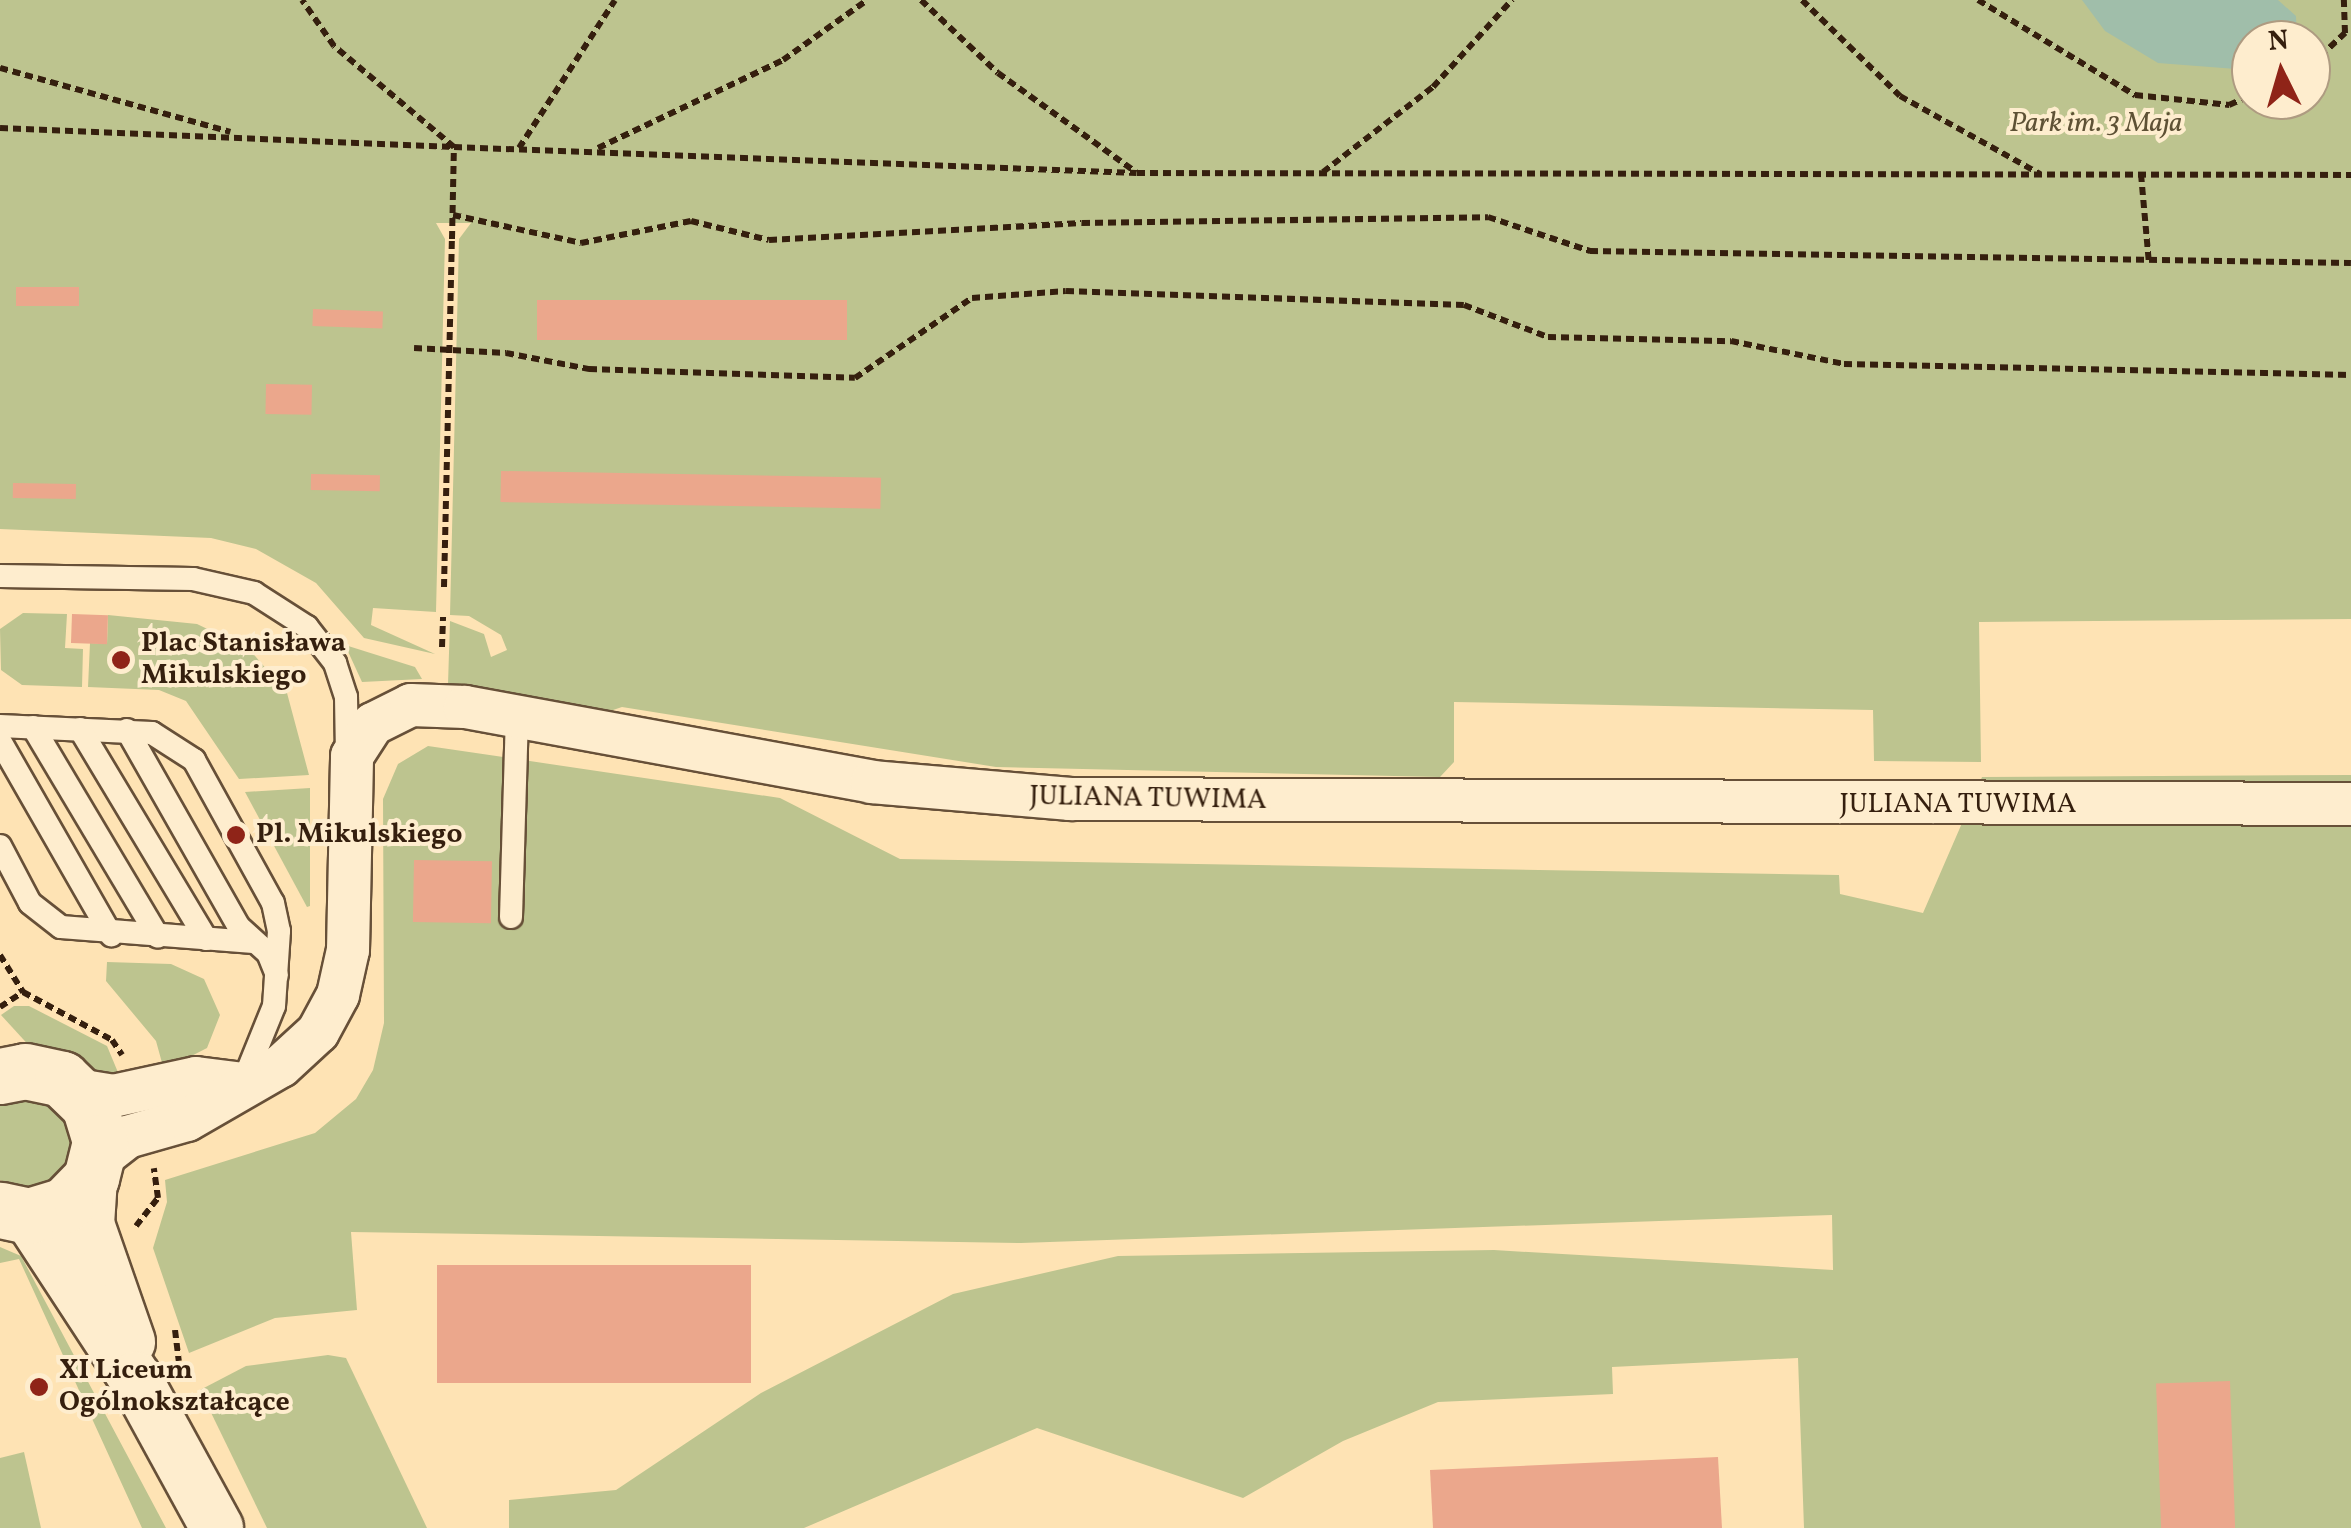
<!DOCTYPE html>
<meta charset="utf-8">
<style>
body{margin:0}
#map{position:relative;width:2351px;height:1528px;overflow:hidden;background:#fee3b4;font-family:Vollkorn,serif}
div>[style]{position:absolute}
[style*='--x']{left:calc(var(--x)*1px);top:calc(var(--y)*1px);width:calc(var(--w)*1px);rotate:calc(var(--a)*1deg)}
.green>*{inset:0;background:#bdc48f}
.water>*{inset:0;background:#a0beaa}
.building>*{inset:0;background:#eba78c;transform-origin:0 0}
.path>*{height:6px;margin-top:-3px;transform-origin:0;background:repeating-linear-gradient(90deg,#351f0e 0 8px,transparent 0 13px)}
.roads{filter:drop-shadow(2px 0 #675038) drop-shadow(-2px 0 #675038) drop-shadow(0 2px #675038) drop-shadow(0 -2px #675038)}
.service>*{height:22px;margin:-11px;padding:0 11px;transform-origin:11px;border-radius:11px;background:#feedce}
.minor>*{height:42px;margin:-21px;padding:0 21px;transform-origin:21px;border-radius:21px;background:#feedce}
.tertiary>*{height:52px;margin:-26px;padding:0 26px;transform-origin:26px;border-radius:26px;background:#feedce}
.secondary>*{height:55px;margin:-27.5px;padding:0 27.5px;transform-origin:27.5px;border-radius:27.5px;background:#feedce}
.path-bridge>*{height:6px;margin-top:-3px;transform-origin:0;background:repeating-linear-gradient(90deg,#351f0e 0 8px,transparent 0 13px)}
.dots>*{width:28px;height:28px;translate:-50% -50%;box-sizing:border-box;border:5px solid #feedce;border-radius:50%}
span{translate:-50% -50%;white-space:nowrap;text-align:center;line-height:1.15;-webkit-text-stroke:8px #feedce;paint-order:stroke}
.park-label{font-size:28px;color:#5e5135;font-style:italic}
.poi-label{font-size:28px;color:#351f0e;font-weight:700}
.left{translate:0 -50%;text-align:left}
.street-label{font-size:28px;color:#351f0e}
.north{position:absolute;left:2231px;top:20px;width:100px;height:100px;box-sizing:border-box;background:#feedce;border:2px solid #ae9b81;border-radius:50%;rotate:355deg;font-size:28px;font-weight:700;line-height:40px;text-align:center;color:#351f0e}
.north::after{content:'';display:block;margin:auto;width:35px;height:45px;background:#8f2418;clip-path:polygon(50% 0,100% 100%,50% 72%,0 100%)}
</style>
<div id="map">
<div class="green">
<i style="clip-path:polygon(evenodd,0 0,2351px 0,2351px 619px,1979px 622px,1981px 762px,1874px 761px,1873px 710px,1454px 702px,1454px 762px,1440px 777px,996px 767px,622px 707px,601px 714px,448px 684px,450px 621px,484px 634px,491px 657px,507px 650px,501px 635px,469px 616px,450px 615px,459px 239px,471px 223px,436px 223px,445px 239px,436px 612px,373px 608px,371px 625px,435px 654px,364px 638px,316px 583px,256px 549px,211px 538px,0 529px,0 0,2251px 40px,2311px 40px,2311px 100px,2251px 100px,2251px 40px)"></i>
<i style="clip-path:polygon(23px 613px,67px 614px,65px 648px,83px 649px,82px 687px,22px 685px,1px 670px,0 629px)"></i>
<i style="clip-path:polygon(108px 615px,197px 624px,249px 649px,287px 693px,309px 775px,239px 779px,186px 701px,159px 690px,88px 687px,90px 643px,107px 644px)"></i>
<i style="clip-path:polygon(345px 645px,415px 667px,422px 679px,362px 682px)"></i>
<i style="clip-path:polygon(428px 746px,780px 798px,900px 859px,1839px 875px,1840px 894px,1923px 913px,1982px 777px,2351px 775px,2351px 1528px,1804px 1528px,1798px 1358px,1612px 1367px,1613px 1394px,1438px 1402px,1343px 1441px,1243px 1498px,1037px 1428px,804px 1528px,509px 1528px,509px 1500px,616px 1490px,761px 1393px,953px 1294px,1118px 1256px,1494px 1250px,1833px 1270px,1832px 1215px,1021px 1243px,351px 1232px,357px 1310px,275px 1318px,189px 1353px,153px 1248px,167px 1202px,165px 1180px,315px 1133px,356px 1099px,373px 1070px,384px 1023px,383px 799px,398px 764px)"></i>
<i style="clip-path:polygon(310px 788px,310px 906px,307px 907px,245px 792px)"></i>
<i style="clip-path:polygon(107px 962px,171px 964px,204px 979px,220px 1015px,207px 1048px,164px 1070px,156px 1041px,106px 981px)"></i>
<i style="clip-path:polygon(14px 1006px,29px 1006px,107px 1046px,122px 1082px,34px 1051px,1px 1015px)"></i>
<i style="clip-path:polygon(26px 1097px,49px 1102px,67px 1119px,74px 1142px,68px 1165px,51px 1183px,28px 1190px,0 1180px,0 1106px)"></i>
<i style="clip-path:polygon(0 1247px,21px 1256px,166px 1528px,142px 1528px,19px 1259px,0 1263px)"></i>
<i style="clip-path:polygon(328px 1355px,346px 1358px,427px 1528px,267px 1528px,200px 1390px,246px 1366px)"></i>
<i style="clip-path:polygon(24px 1452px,41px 1528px,0 1528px,0 1458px)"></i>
</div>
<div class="water">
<i style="clip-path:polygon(2082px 0,2278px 0,2296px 16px,2297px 40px,2251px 40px,2249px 70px,2158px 63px,2105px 31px)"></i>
</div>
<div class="building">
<i style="left:16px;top:287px;width:63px;height:19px"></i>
<i style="left:537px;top:300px;width:310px;height:40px"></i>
<i style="left:313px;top:309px;width:70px;height:17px;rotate:2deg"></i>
<i style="left:266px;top:384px;width:46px;height:30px;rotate:1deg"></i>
<i style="left:501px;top:471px;width:380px;height:31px;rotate:1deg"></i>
<i style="left:311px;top:474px;width:69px;height:16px;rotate:1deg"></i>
<i style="left:13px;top:483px;width:63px;height:15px;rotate:1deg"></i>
<i style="left:72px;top:614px;width:36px;height:29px;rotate:2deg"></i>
<i style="left:414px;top:860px;width:78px;height:62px;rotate:1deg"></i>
<i style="left:751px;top:1265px;width:118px;height:314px;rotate:90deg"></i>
<i style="left:2230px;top:1381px;width:147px;height:74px;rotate:88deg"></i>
<i style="clip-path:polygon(1718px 1457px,1722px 1528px,1433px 1528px,1430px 1470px)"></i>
</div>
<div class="path">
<i style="--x:921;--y:0;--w:106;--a:43.5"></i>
<i style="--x:998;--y:73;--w:170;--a:35.7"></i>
<i style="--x:1802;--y:0;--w:137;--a:44.4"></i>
<i style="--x:1900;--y:96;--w:160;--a:29.1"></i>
<i style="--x:1978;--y:0;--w:184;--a:31.2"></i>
<i style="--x:2135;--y:95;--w:95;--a:6.1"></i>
<i style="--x:2229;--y:105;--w:24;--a:-24"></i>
<i style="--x:2311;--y:65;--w:47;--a:-43.3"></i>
<i style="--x:2345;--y:33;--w:33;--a:-92"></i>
<i style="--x:0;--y:68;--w:239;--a:15.5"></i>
<i style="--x:0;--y:128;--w:454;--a:2.4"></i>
<i style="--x:454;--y:147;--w:157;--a:-139.9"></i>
<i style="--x:334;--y:46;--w:56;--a:-124.8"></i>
<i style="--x:519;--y:148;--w:176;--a:-57"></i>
<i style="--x:598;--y:148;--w:205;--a:-25.4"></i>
<i style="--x:783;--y:60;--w:103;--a:-35.5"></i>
<i style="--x:1323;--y:172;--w:139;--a:-37.7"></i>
<i style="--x:1433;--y:87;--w:118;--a:-47.8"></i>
<i style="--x:2141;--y:174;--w:90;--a:84.9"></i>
<i style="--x:453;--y:215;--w:131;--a:12.3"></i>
<i style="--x:581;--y:243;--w:112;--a:-11.3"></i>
<i style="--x:691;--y:221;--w:80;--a:13.7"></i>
<i style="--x:769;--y:240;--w:313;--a:-3.1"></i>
<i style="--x:1082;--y:223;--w:406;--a:-0.8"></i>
<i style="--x:1488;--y:217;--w:108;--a:18.4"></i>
<i style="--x:1590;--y:251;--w:761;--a:0.9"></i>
<i style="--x:452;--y:239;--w:92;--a:-88.8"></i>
<i style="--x:454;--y:147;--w:683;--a:2.18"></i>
<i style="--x:1137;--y:173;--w:1214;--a:0.09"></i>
<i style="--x:414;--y:348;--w:92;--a:3.1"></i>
<i style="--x:506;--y:353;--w:85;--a:10.9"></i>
<i style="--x:589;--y:369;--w:266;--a:1.9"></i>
<i style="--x:855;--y:378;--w:142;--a:-34.4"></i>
<i style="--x:972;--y:298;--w:94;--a:-4.3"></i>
<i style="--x:1066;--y:291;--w:398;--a:2"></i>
<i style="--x:1464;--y:305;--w:90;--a:20.9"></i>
<i style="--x:1548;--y:337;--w:183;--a:1.3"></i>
<i style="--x:1731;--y:341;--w:115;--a:11.5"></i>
<i style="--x:1844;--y:364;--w:507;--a:1.24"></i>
<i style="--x:442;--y:647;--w:30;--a:-88"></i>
<i style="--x:0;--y:955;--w:44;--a:58.1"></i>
<i style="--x:0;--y:1007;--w:27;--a:-33"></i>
<i style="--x:23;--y:992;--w:101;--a:28.3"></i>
<i style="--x:112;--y:1040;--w:18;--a:56"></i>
<i style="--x:136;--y:1226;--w:36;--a:-52"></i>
<i style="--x:158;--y:1198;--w:30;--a:-98"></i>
<i style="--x:175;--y:1330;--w:31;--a:83"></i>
</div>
<div class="roads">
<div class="service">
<i style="--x:0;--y:576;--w:193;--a:0.9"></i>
<i style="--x:193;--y:579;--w:63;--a:12.9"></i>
<i style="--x:254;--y:593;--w:63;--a:32.7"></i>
<i style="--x:307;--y:627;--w:46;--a:52.1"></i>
<i style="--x:335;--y:663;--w:36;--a:72"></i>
<i style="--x:346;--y:697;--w:55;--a:89"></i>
<i style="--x:0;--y:726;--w:152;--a:2.6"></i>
<i style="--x:152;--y:733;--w:50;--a:32.7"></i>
<i style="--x:194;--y:760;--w:163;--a:61.1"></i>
<i style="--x:273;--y:903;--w:29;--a:78"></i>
<i style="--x:279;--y:931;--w:75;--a:93.8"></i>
<i style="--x:274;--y:1006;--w:80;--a:112.1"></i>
<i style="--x:33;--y:727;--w:244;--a:59.2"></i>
<i style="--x:80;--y:729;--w:245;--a:59"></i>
<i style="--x:127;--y:730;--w:227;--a:60.4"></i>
<i style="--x:239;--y:927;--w:39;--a:42"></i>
<i style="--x:268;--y:953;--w:24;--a:68"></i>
<i style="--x:0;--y:741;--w:224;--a:60.2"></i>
<i style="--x:0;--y:846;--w:64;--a:62.2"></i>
<i style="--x:30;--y:903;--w:39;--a:38"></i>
<i style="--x:61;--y:927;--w:193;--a:4.5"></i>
<i style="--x:511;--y:917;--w:201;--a:-88.3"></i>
</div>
<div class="minor">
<i style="--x:77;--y:1090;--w:36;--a:9"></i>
<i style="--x:113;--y:1096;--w:85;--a:-12.2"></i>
<i style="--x:196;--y:1078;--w:46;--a:7.4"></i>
<i style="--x:98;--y:1160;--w:37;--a:-38"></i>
<i style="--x:127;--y:1137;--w:62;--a:-15.8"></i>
<i style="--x:187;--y:1120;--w:108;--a:-29.9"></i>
<i style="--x:281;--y:1066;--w:50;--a:-42.6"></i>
<i style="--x:318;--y:1032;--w:42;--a:-61.6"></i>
<i style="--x:338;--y:995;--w:46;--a:-77.5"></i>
<i style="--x:348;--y:950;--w:194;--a:-88.8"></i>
<i style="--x:352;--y:756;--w:38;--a:-57"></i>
<i style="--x:373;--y:724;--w:42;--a:-26.6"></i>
<i style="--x:411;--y:705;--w:54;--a:2.1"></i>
<i style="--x:465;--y:707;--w:414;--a:10.4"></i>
<i style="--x:872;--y:782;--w:199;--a:4.9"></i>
<i style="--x:1070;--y:799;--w:1281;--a:0.22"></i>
</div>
<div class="tertiary">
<i style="--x:91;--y:1178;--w:46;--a:93.7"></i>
<i style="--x:88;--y:1224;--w:125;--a:70.8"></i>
<i style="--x:29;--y:1216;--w:194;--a:56.8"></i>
<i style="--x:135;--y:1378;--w:171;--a:61.3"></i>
</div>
<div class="secondary">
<i style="--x:0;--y:1076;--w:25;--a:-11"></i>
<i style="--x:25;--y:1071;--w:38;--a:12"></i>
<i style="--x:62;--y:1079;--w:37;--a:44"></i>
<i style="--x:89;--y:1105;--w:39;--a:73"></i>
<i style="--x:100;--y:1142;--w:37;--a:104"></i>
<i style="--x:91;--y:1178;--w:37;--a:134"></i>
<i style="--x:65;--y:1205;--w:38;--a:163"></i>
<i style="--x:29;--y:1216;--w:30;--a:-168"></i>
</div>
</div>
<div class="path-bridge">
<i style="--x:444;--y:587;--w:348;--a:-88.7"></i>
</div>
<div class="dots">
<i style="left:121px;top:660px;background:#8f2418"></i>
<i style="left:236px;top:835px;background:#8f2418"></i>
<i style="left:39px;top:1387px;background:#8f2418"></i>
</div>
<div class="park-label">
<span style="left:2096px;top:124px">Park im. 3 Maja</span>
</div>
<div class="poi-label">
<span class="left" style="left:141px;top:660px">Plac Stanisława<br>Mikulskiego</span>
<span class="left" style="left:256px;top:835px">Pl. Mikulskiego</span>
<span class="left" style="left:59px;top:1387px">XI Liceum<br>Ogólnokształcące</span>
</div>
<div class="street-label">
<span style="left:1148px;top:799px;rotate:1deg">JULIANA TUWIMA</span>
<span style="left:1958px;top:805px">JULIANA TUWIMA</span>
</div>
<div class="north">N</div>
</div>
